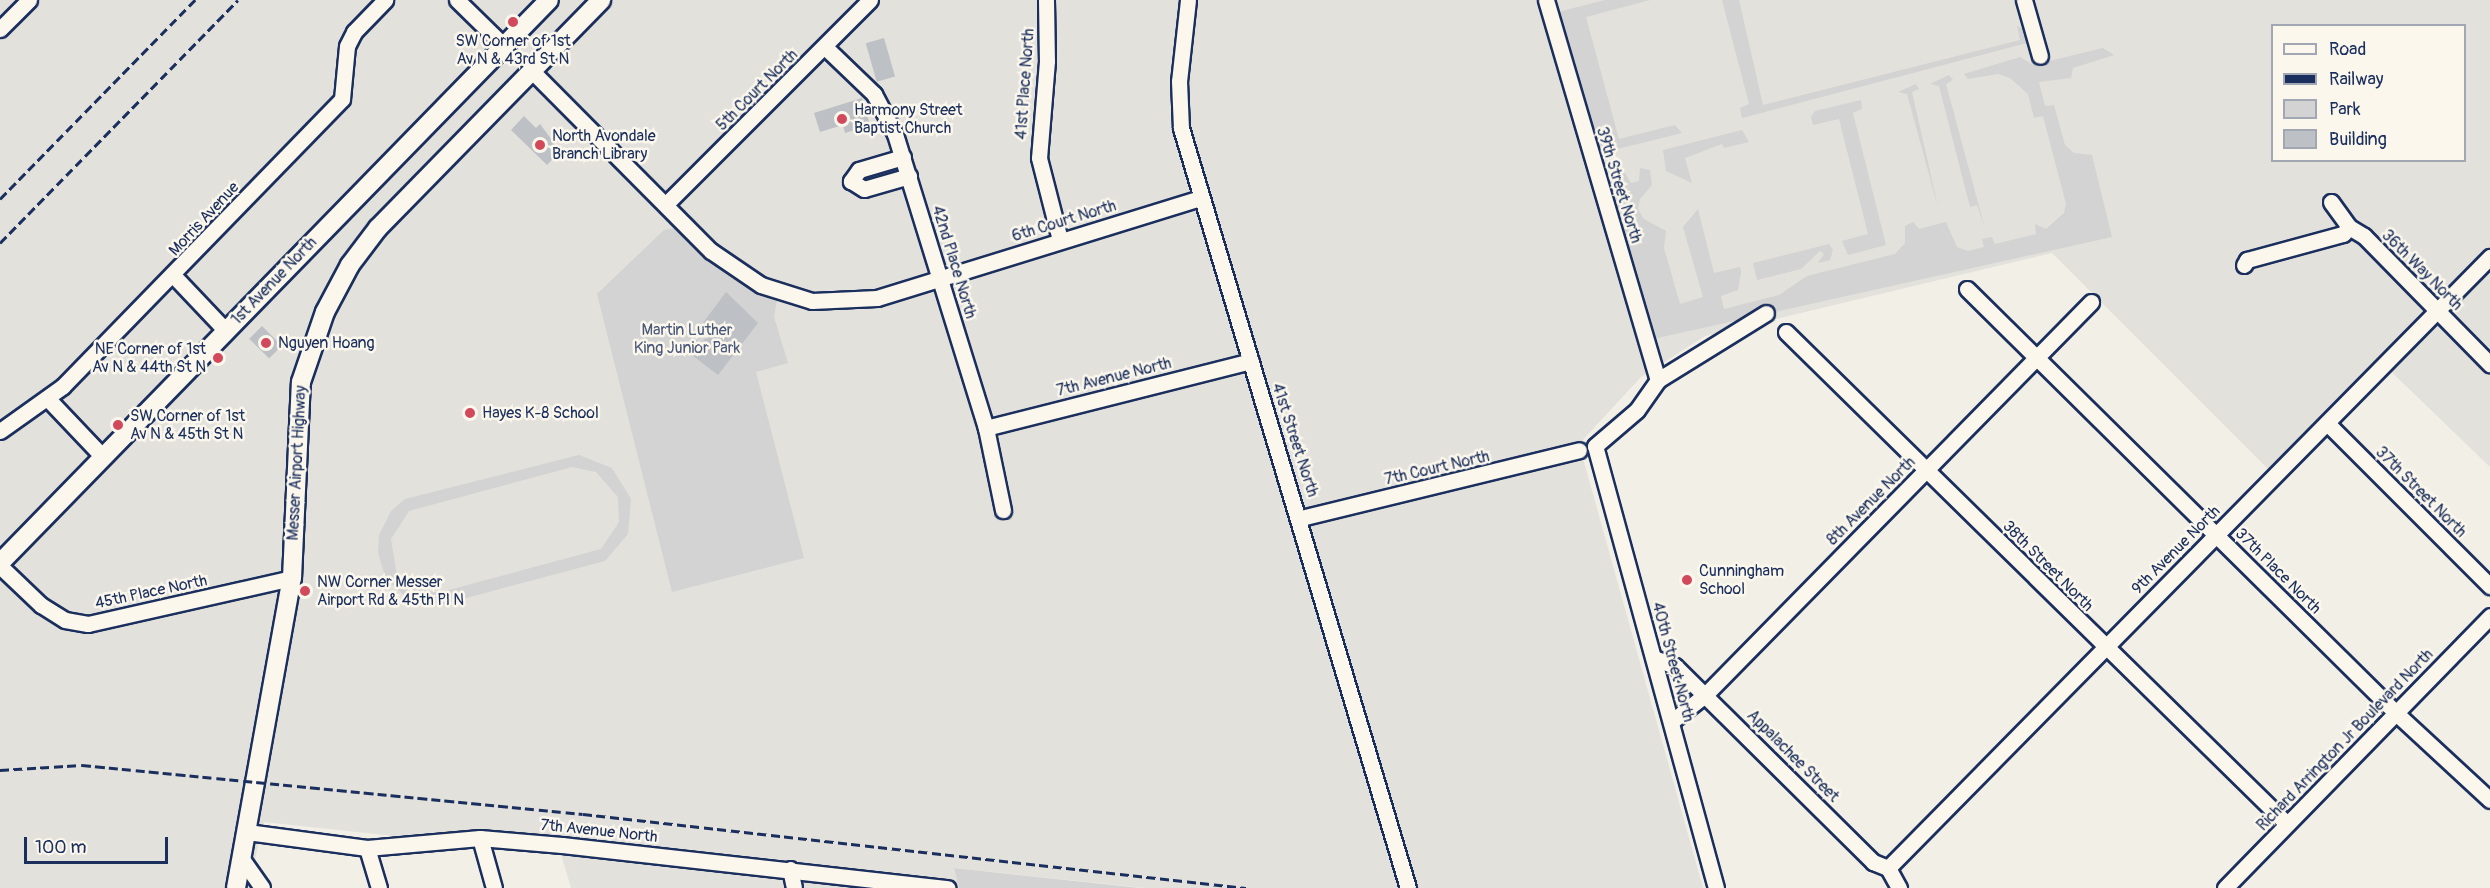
<!DOCTYPE html>
<style>
body{margin:0}
#map{position:relative;width:2490px;height:888px;overflow:hidden;background:#f2efe6;font-family:Pangolin,sans-serif}
div>[style]{position:absolute}
[style*='--x']{left:calc(var(--x)*1px);top:calc(var(--y)*1px);width:calc(var(--w)*1px);rotate:calc(var(--a)*1deg)}
.built>*{inset:0;background:#e2e1dc}
.green>*{inset:0;background:#d2d3d2}
.building>*{inset:0;background:#bdc0c4;transform-origin:0 0}
.roads{filter:drop-shadow(2px 0 #1b2f5e) drop-shadow(-2px 0 #1b2f5e) drop-shadow(0 2px #1b2f5e) drop-shadow(0 -2px #1b2f5e)}
.minor>*{height:15px;margin:-7.5px;padding:0 7.5px;transform-origin:7.5px;border-radius:7.5px;background:#fbf7ec}
.major>*{height:18px;margin:-9px;padding:0 9px;transform-origin:9px;border-radius:9px;background:#fbf7ec}
.rail>*{height:3px;margin-top:-1.5px;transform-origin:0;background:repeating-linear-gradient(90deg,#1b2f5e 0 9px,transparent 0 13.5px)}
.dots>*{width:16px;height:16px;translate:-50% -50%;box-sizing:border-box;border:3px solid #fbf7ec;border-radius:50%}
span{translate:-50% -50%;white-space:nowrap;text-align:center;line-height:1.15;-webkit-text-stroke:5px #fbf7ec;paint-order:stroke}
.poi-label{font-size:16px;color:#1b2f5e}
.left{translate:0 -50%;text-align:left}
.right{translate:-100% -50%;text-align:right}
.street-label{font-size:16px;color:#1b2f5e}
.park-label{font-size:16px;color:#49587b}
.legend{position:absolute;left:2271px;top:24px;width:195px;height:138px;box-sizing:border-box;background:#fbf7ec;border:2px solid #a1a7b3;margin:0;padding:8px 10px;list-style:none;font-size:18px;color:#1b2f5e}
.legend li{display:flex;align-items:center;gap:12px;height:30px}
.legend b{width:30px;border:2px solid #a1a7b3}
.scale{position:absolute;left:24px;top:837px;width:144px;height:27px;box-sizing:border-box;border:3px solid #1b2f5e;border-top:0;padding-left:8px;font-size:18px;line-height:21px;white-space:nowrap;color:#1b2f5e;-webkit-text-stroke:4px #fbf7ec;paint-order:stroke}
</style>
<div id="map">
<div class="built">
<i style="clip-path:polygon(evenodd,0 0,2490px 0,2490px 467px,2378px 359px,2271px 472px,2052px 253px,1705px 336px,1641px 377px,1579px 444px,1703px 888px,1145px 888px,954px 868px,959px 888px,571px 888px,561px 854px,264px 822px,248px 888px,0 888px,0 0,2272px 26px,2464px 26px,2464px 160px,2272px 160px,2272px 26px)"></i>
</div>
<div class="green">
<i style="clip-path:polygon(1605px 0,1650px 0,1586px 17px,1619px 139px,1675px 125px,1682px 133px,1605px 152px,1599px 147px,1558px 12px)"></i>
<i style="clip-path:polygon(1722px 0,1739px 0,1763px 105px,2020px 40px,2017px 26px,2024px 29px,2027px 43px,1742px 118px,1740px 108px,1749px 104px)"></i>
<i style="clip-path:polygon(2103px 48px,2114px 55px,2073px 68px,2071px 78px,2039px 82px,2045px 106px,2054px 105px,2065px 145px,2074px 153px,2092px 155px,2112px 237px,1653px 339px,1611px 193px,1611px 175px,1625px 173px,1631px 183px,1639px 181px,1640px 168px,1650px 170px,1652px 185px,1640px 199px,1638px 210px,1644px 219px,1666px 231px,1664px 248px,1680px 304px,1703px 297px,1683px 227px,1698px 209px,1714px 273px,1740px 267px,1741px 272px,1738px 290px,1721px 296px,1724px 309px,1779px 295px,1807px 276px,1895px 254px,1905px 243px,1905px 226px,1913px 222px,1919px 229px,1946px 222px,1957px 247px,1968px 251px,1984px 247px,1982px 239px,1992px 237px,1995px 244px,2036px 234px,2035px 224px,2046px 229px,2064px 213px,2066px 204px,2043px 116px,2034px 118px,2028px 94px,2010px 78px,1998px 74px,1968px 79px,1964px 74px,2020px 57px,2033px 65px)"></i>
<i style="clip-path:polygon(1949px 75px,1953px 80px,1946px 84px,1984px 225px,1977px 205px,1970px 207px,1939px 86px,1930px 84px)"></i>
<i style="clip-path:polygon(1916px 84px,1919px 89px,1912px 92px,1938px 207px,1907px 94px,1898px 92px)"></i>
<i style="clip-path:polygon(1861px 100px,1862px 109px,1853px 113px,1886px 245px,1848px 255px,1842px 241px,1868px 234px,1839px 119px,1813px 125px,1811px 117px,1815px 111px)"></i>
<i style="clip-path:polygon(1742px 130px,1749px 142px,1724px 148px,1722px 144px,1685px 158px,1692px 183px,1666px 171px,1663px 150px)"></i>
<i style="clip-path:polygon(676px 228px,728px 275px,777px 300px,774px 317px,788px 363px,756px 372px,804px 558px,672px 592px,597px 294px,664px 230px)"></i>
<i style="clip-path:polygon(1829px 244px,1833px 250px,1830px 260px,1818px 263px,1824px 254px,1820px 251px,1801px 269px,1757px 280px,1753px 263px)"></i>
<i style="clip-path:polygon(evenodd,579px 455px,612px 468px,631px 499px,628px 534px,605px 561px,440px 605px,406px 597px,386px 579px,378px 553px,379px 535px,391px 511px,405px 499px,579px 455px,572px 467px,596px 472px,618px 497px,619px 522px,601px 549px,438px 593px,414px 588px,396px 571px,391px 539px,409px 511px,572px 467px)"></i>
<i style="clip-path:polygon(954px 868px,1140px 888px,959px 888px)"></i>
</div>
<div class="building">
<i style="left:884px;top:38px;width:40px;height:19px;rotate:74deg"></i>
<i style="clip-path:polygon(862px 98px,870px 125px,845px 133px,843px 125px,820px 132px,814px 113px)"></i>
<i style="clip-path:polygon(524px 116px,536px 128px,540px 124px,560px 151px,547px 165px,511px 130px)"></i>
<i style="clip-path:polygon(726px 292px,758px 323px,718px 375px,692px 355px,694px 338px,701px 344px,712px 330px,703px 323px)"></i>
<i style="left:262px;top:326px;width:28px;height:18px;rotate:45deg"></i>
</div>
<div class="roads">
<div class="minor">
<i style="--x:457;--y:0;--w:66;--a:44.4"></i>
<i style="--x:1046;--y:0;--w:61;--a:89.1"></i>
<i style="--x:1047;--y:61;--w:97;--a:94.7"></i>
<i style="--x:1039;--y:158;--w:85;--a:75.6"></i>
<i style="--x:1188;--y:0;--w:81;--a:96.3"></i>
<i style="--x:1179;--y:81;--w:47;--a:87.6"></i>
<i style="--x:1181;--y:128;--w:793;--a:73.37"></i>
<i style="--x:1546;--y:0;--w:396;--a:73.6"></i>
<i style="--x:2024;--y:0;--w:58;--a:74.1"></i>
<i style="--x:0;--y:29;--w:41;--a:-45"></i>
<i style="--x:825;--y:47;--w:68;--a:43.8"></i>
<i style="--x:874;--y:94;--w:45;--a:62.3"></i>
<i style="--x:895;--y:134;--w:308;--a:72.8"></i>
<i style="--x:986;--y:428;--w:84;--a:78.3"></i>
<i style="--x:531;--y:70;--w:255;--a:45.2"></i>
<i style="--x:711;--y:251;--w:60;--a:34.2"></i>
<i style="--x:761;--y:285;--w:53;--a:17.4"></i>
<i style="--x:812;--y:301;--w:65;--a:-2.6"></i>
<i style="--x:877;--y:298;--w:338;--a:-17.2"></i>
<i style="--x:903;--y:157;--w:46;--a:163.5"></i>
<i style="--x:859;--y:170;--w:14;--a:126"></i>
<i style="--x:851;--y:181;--w:15;--a:32"></i>
<i style="--x:864;--y:189;--w:47;--a:-16.1"></i>
<i style="--x:2331;--y:202;--w:31;--a:54"></i>
<i style="--x:2349;--y:227;--w:17;--a:31"></i>
<i style="--x:2364;--y:236;--w:180;--a:45.5"></i>
<i style="--x:667;--y:203;--w:287;--a:-45"></i>
<i style="--x:2244;--y:265;--w:6;--a:-59"></i>
<i style="--x:2247;--y:260;--w:99;--a:-15.2"></i>
<i style="--x:2343;--y:234;--w:9;--a:-49"></i>
<i style="--x:174;--y:276;--w:74;--a:46.6"></i>
<i style="--x:1967;--y:289;--w:603;--a:44.66"></i>
<i style="--x:2396;--y:713;--w:128;--a:42.8"></i>
<i style="--x:1786;--y:332;--w:702;--a:44.48"></i>
<i style="--x:48;--y:399;--w:80;--a:46.5"></i>
<i style="--x:2327;--y:423;--w:231;--a:45"></i>
<i style="--x:986;--y:428;--w:273;--a:-14.2"></i>
<i style="--x:0;--y:431;--w:77;--a:-35.5"></i>
<i style="--x:63;--y:386;--w:400;--a:-45.8"></i>
<i style="--x:342;--y:99;--w:53;--a:-84.6"></i>
<i style="--x:347;--y:46;--w:16;--a:-63"></i>
<i style="--x:354;--y:32;--w:45;--a:-45.9"></i>
<i style="--x:1301;--y:518;--w:286;--a:-13.7"></i>
<i style="--x:0;--y:566;--w:57;--a:43.6"></i>
<i style="--x:41;--y:605;--w:28;--a:32"></i>
<i style="--x:65;--y:620;--w:23;--a:10"></i>
<i style="--x:88;--y:624;--w:209;--a:-12.7"></i>
<i style="--x:1654;--y:658;--w:22;--a:21"></i>
<i style="--x:1675;--y:666;--w:279;--a:44.7"></i>
<i style="--x:1873;--y:862;--w:16;--a:22"></i>
<i style="--x:1888;--y:868;--w:23;--a:61"></i>
<i style="--x:1671;--y:722;--w:43;--a:-38.5"></i>
<i style="--x:1705;--y:695;--w:551;--a:-45.51"></i>
<i style="--x:247;--y:832;--w:121;--a:7.6"></i>
<i style="--x:367;--y:848;--w:113;--a:-5.1"></i>
<i style="--x:480;--y:838;--w:82;--a:4.9"></i>
<i style="--x:562;--y:845;--w:388;--a:6.4"></i>
<i style="--x:480;--y:838;--w:52;--a:74.4"></i>
<i style="--x:367;--y:848;--w:42;--a:73.3"></i>
<i style="--x:242;--y:859;--w:35;--a:55"></i>
<i style="--x:1888;--y:868;--w:858;--a:-45.43"></i>
<i style="--x:790;--y:869;--w:19;--a:78"></i>
<i style="--x:1716;--y:888;--w:458;--a:-105.3"></i>
<i style="--x:1595;--y:446;--w:55;--a:-40.6"></i>
<i style="--x:1637;--y:410;--w:37;--a:-55"></i>
<i style="--x:1658;--y:380;--w:127;--a:-31.8"></i>
<i style="--x:2225;--y:888;--w:380;--a:-45.7"></i>
</div>
<div class="major">
<i style="--x:0;--y:563;--w:786;--a:-45.72"></i>
<i style="--x:236;--y:888;--w:315;--a:-79.8"></i>
<i style="--x:292;--y:578;--w:196;--a:-87.4"></i>
<i style="--x:301;--y:382;--w:74;--a:-71.1"></i>
<i style="--x:325;--y:312;--w:53;--a:-62"></i>
<i style="--x:350;--y:265;--w:46;--a:-52.9"></i>
<i style="--x:378;--y:228;--w:319;--a:-45.6"></i>
</div>
</div>
<div class="rail">
<i style="--x:0;--y:199;--w:279;--a:-45.6"></i>
<i style="--x:0;--y:243;--w:340;--a:-45.6"></i>
<i style="--x:0;--y:770;--w:82;--a:-3.5"></i>
<i style="--x:82;--y:765;--w:503;--a:5.59"></i>
<i style="--x:583;--y:814;--w:667;--a:6.37"></i>
</div>
<div class="dots">
<i style="left:513px;top:22px;background:#d1495b"></i>
<i style="left:842px;top:119px;background:#d1495b"></i>
<i style="left:540px;top:145px;background:#d1495b"></i>
<i style="left:266px;top:343px;background:#d1495b"></i>
<i style="left:218px;top:358px;background:#d1495b"></i>
<i style="left:470px;top:413px;background:#d1495b"></i>
<i style="left:118px;top:425px;background:#d1495b"></i>
<i style="left:1687px;top:580px;background:#d1495b"></i>
<i style="left:305px;top:591px;background:#d1495b"></i>
</div>
<div class="poi-label">
<span style="left:513px;top:50px">SW Corner of 1st<br>Av N &amp; 43rd St N</span>
<span class="left" style="left:854px;top:119px">Harmony Street<br>Baptist Church</span>
<span class="left" style="left:552px;top:145px">North Avondale<br>Branch Library</span>
<span class="left" style="left:278px;top:343px">Nguyen Hoang</span>
<span class="right" style="left:206px;top:358px">NE Corner of 1st<br>Av N &amp; 44th St N</span>
<span class="left" style="left:482px;top:413px">Hayes K-8 School</span>
<span class="left" style="left:130px;top:425px">SW Corner of 1st<br>Av N &amp; 45th St N</span>
<span class="left" style="left:1699px;top:580px">Cunningham<br>School</span>
<span class="left" style="left:317px;top:591px">NW Corner Messer<br>Airport Rd &amp; 45th Pl N</span>
</div>
<div class="street-label">
<span style="left:1025px;top:84px;rotate:-86deg">41st Place North</span>
<span style="left:757px;top:90px;rotate:-45deg">5th Court North</span>
<span style="left:1619px;top:185px;rotate:73deg">39th Street North</span>
<span style="left:204px;top:219px;rotate:-47deg">Morris Avenue</span>
<span style="left:1064px;top:221px;rotate:-17deg">6th Court North</span>
<span style="left:954px;top:262px;rotate:73deg">42nd Place North</span>
<span style="left:2422px;top:270px;rotate:45deg">36th Way North</span>
<span style="left:274px;top:281px;rotate:-46deg">1st Avenue North</span>
<span style="left:1114px;top:377px;rotate:-14deg">7th Avenue North</span>
<span style="left:1295px;top:440px;rotate:72deg">41st Street North</span>
<span style="left:297px;top:463px;rotate:-87deg">Messer Airport Highway</span>
<span style="left:1437px;top:468px;rotate:-13deg">7th Court North</span>
<span style="left:2421px;top:492px;rotate:45deg">37th Street North</span>
<span style="left:1871px;top:501px;rotate:-45deg">8th Avenue North</span>
<span style="left:2176px;top:550px;rotate:-45deg">9th Avenue North</span>
<span style="left:2048px;top:566px;rotate:45deg">38th Street North</span>
<span style="left:2278px;top:571px;rotate:45deg">37th Place North</span>
<span style="left:151px;top:592px;rotate:-12deg">45th Place North</span>
<span style="left:1673px;top:662px;rotate:75deg">40th Street North</span>
<span style="left:2345px;top:740px;rotate:-46deg">Richard Arrington Jr Boulevard North</span>
<span style="left:1793px;top:756px;rotate:45deg">Appalachee Street</span>
<span style="left:599px;top:831px;rotate:6deg">7th Avenue North</span>
</div>
<div class="park-label">
<span style="left:687px;top:339px">Martin Luther<br>King Junior Park</span>
</div>
<ul class="legend">
<li><b style="height:8px;background:#fbf7ec"></b>Road</li>
<li><b style="height:8px;background:#1b2f5e"></b>Railway</li>
<li><b style="height:16px;background:#d2d3d2"></b>Park</li>
<li><b style="height:16px;background:#bdc0c4"></b>Building</li>
</ul>
<div class="scale">100 m</div>
</div>
